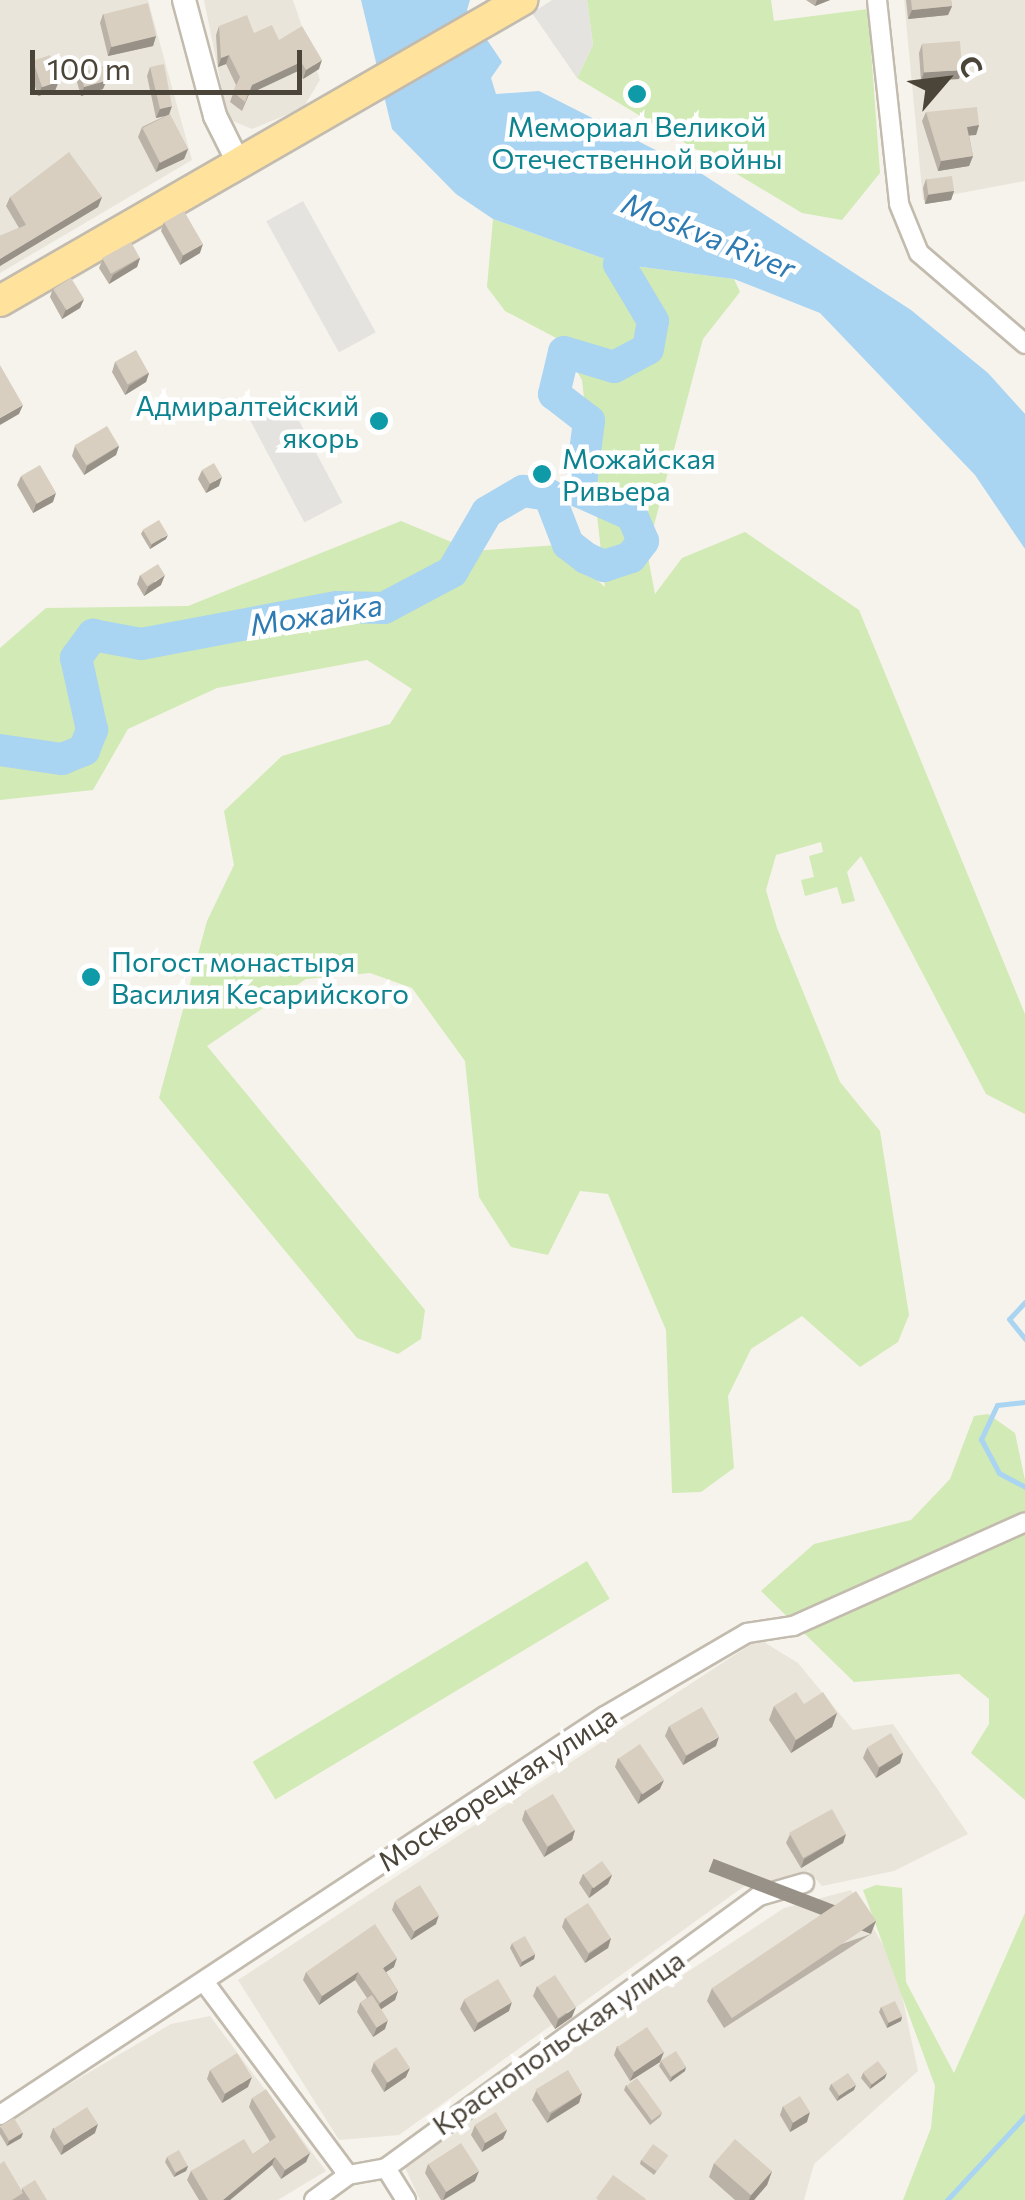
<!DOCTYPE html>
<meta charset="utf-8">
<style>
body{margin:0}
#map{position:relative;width:1025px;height:2200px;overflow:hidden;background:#f6f3ec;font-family:Commissioner,sans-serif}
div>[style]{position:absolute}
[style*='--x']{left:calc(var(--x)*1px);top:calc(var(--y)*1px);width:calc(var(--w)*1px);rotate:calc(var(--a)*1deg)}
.residential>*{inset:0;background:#eae5da}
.green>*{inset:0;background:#d2eab5;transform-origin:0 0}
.parking>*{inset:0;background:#e5e3e0;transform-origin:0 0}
.water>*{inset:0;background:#a9d4f2}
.stream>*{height:5px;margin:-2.5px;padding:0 2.5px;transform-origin:2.5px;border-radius:2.5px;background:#a9d4f2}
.river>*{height:32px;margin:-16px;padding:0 16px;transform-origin:16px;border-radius:16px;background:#a9d4f2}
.roads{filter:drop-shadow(2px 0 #c2bbae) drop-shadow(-2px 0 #c2bbae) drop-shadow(0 2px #c2bbae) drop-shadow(0 -2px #c2bbae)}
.minor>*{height:18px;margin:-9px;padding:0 9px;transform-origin:9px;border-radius:9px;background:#fff}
.tertiary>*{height:22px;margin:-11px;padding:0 11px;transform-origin:11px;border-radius:11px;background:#fff}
.primary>*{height:30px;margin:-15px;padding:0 15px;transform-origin:15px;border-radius:15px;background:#ffe39c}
.wall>*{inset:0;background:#bab2a6}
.shaded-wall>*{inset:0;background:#979187;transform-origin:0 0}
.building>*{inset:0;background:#d8cfc1;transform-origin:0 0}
.dots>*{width:28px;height:28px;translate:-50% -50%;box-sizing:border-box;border:5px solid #fff;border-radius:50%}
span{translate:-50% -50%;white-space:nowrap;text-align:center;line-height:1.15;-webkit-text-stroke:9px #fff;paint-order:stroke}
.culture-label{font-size:28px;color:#0d838f}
.right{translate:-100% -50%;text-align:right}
.left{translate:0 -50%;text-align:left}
.street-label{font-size:28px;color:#4b4439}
.water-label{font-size:30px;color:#2e7ab2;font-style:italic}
.north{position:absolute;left:895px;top:30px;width:100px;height:100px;-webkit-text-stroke:8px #fff;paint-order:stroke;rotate:62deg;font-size:28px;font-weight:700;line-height:40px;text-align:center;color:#4b4439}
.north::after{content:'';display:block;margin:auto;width:35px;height:45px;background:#4b4439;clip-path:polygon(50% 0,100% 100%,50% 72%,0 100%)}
.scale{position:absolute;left:30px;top:50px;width:272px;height:45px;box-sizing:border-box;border:5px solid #4b4439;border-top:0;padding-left:12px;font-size:30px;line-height:35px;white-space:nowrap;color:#4b4439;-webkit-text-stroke:8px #fff;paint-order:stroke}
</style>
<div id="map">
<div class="residential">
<i style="clip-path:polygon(0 0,148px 0,192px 160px,0 273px)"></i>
<i style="clip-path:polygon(204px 0,293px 0,320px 80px,303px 108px,252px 129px,228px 119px)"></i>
<i style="clip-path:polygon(904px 0,1025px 0,1025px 181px,923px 200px)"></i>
<i style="clip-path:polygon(759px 1639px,798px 1663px,853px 1730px,893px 1724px,968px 1834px,894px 1871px,822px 1886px,809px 1871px,743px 1887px,399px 2135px,339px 2140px,238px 1980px)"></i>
<i style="clip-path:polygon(851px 1890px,896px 1967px,918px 2071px,814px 2164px,804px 2200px,420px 2200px,402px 2161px,784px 1908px)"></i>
<i style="clip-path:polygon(210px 2016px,326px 2171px,278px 2200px,0 2200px,0 2125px,171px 2024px)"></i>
</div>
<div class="green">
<i style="clip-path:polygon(587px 0,771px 0,774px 21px,868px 9px,880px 173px,842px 220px,802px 213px,577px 78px,593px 45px)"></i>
<i style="clip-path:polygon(493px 219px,619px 264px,734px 279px,740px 292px,703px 339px,647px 552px,655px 594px,682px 558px,745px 532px,859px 610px,1025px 1014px,1025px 1114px,986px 1094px,861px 856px,847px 872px,855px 901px,842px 904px,837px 887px,805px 896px,801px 880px,814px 877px,809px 856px,823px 852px,821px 842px,776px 855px,766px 890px,777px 928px,840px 1082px,880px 1131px,909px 1315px,898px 1342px,860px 1367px,802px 1316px,751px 1349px,728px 1396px,734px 1468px,701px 1492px,672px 1493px,666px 1330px,608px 1194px,580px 1191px,548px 1255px,511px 1247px,479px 1197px,465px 1061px,412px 988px,370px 973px,306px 979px,207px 1046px,425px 1310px,421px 1339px,398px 1354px,357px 1338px,159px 1098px,207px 921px,234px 865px,224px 811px,282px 756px,390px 724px,412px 689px,367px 660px,217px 688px,128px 729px,93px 790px,0 800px,0 648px,46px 608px,188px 606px,401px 521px,473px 551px,557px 545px,605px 587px,582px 380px,558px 339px,505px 311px,487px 287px)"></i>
<i style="clip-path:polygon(988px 1414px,1015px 1433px,1025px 1480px,1025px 1800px,971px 1753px,989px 1724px,989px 1699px,959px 1674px,854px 1682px,761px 1591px,814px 1544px,911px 1520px,950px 1479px,974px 1416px)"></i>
<i style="left:587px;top:1561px;width:44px;height:390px;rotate:59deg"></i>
<i style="clip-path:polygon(876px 1885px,902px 1888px,906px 1982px,954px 2073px,1025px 1913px,1025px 2200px,903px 2200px,931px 2128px,935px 2086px,863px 1890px)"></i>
</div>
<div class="parking">
<i style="clip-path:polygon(552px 0,587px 0,593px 45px,577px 78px,532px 13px)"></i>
<i style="left:303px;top:201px;width:150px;height:42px;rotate:61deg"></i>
<i style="left:288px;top:400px;width:116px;height:43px;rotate:62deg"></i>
</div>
<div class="water">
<i style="clip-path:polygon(361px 0,470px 0,467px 10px,502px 62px,491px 78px,496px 94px,539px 91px,699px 172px,911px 310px,988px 373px,1025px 414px,1025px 549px,975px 475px,820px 313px,734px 279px,619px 264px,493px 219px,456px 194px,392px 129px)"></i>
</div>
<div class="stream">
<i style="--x:1025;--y:1302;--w:23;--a:133"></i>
<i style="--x:1009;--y:1319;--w:26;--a:51"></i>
<i style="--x:1025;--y:1402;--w:28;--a:174"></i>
<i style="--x:997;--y:1405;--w:38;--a:115"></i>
<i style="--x:981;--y:1439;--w:38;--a:62"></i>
<i style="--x:999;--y:1473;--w:30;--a:28"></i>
<i style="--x:947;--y:2200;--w:115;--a:-47.1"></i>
</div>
<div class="river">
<i style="--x:0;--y:750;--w:63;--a:8.3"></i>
<i style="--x:62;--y:759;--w:24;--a:-22"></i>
<i style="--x:84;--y:750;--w:22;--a:-68"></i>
<i style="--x:92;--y:730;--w:74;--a:-102.5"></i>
<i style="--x:76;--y:658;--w:29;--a:-54"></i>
<i style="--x:93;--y:635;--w:49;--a:10.6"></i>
<i style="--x:141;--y:644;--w:199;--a:-10.7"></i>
<i style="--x:337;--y:607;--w:47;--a:1.2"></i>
<i style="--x:384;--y:608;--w:77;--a:-27.9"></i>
<i style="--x:452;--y:572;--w:69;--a:-59.7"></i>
<i style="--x:487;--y:512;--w:42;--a:-30.3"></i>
<i style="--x:523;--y:491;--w:26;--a:9"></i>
<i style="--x:549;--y:495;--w:53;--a:68.8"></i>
<i style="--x:568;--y:544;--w:23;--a:38"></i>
<i style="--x:586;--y:558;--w:20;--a:24"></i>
<i style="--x:604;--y:566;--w:28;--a:-18"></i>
<i style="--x:631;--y:557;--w:20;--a:-53"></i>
<i style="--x:643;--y:541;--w:28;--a:-113"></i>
<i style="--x:632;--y:515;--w:57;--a:-156.1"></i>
<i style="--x:580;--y:492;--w:72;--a:-82.8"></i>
<i style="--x:589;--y:421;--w:44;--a:-142.4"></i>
<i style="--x:554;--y:394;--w:43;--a:-76.6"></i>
<i style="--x:564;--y:352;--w:52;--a:16.7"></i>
<i style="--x:614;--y:367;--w:38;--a:-28"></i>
<i style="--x:648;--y:349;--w:28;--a:-80"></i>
<i style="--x:653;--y:321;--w:66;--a:-120.8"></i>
<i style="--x:619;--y:264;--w:40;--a:-71.1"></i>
</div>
<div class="roads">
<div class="minor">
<i style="--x:877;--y:0;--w:205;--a:83.8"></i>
<i style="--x:899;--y:204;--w:53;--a:67.8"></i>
<i style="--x:919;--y:253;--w:140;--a:40.6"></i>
<i style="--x:205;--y:1983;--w:239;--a:53.3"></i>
<i style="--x:0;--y:2115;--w:725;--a:-33.41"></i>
<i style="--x:605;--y:1716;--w:164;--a:-30.3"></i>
<i style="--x:747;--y:1633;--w:47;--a:-8.7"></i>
<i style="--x:793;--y:1626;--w:254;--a:-24.1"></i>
<i style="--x:386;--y:2168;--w:38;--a:58"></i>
<i style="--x:314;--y:2200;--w:42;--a:-36.3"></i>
<i style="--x:348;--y:2175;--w:39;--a:-10"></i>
<i style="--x:386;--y:2168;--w:462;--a:-36.1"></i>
<i style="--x:759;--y:1896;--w:47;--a:-16.1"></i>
</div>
<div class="tertiary">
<i style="--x:184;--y:0;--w:120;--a:75"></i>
<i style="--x:215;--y:116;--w:51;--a:63.4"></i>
</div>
<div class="primary">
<i style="--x:0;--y:301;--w:603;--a:-29.97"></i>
</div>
</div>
<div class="wall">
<i style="clip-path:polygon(806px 0,830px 0,815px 6px)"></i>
<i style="clip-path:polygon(906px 0,951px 0,952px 6px,948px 15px,908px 19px)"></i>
<i style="clip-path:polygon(103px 14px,156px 36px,153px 46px,108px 56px,100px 23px)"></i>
<i style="clip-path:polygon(219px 26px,279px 40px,319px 69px,303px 79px,298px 71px,249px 94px,242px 111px,230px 102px,236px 85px,226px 64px,218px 67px,216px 35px)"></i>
<i style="clip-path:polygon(922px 44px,959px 79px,921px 81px,919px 53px)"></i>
<i style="clip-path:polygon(33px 61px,55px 91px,38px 96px,30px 70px)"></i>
<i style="clip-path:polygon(150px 67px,169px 114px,188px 149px,184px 159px,156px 172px,138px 137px,142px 127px,165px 116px,156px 118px,147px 76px)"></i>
<i style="clip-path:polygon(80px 73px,103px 89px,81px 96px,77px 82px)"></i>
<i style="clip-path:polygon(926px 112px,979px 125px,976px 135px,969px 135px,973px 156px,969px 166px,938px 171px,922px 121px)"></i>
<i style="clip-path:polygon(926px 179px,954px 191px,951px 200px,925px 204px,923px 188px)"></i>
<i style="clip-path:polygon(10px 197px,102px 197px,98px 207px,0 266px,0 236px,19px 228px,6px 206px)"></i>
<i style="clip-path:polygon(164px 222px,200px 253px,180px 265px,161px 231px)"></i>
<i style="clip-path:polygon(140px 258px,137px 267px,109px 284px,99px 268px,103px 259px)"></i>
<i style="clip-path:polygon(53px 288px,84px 299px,80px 308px,62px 319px,50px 297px)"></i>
<i style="clip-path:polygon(115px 362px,149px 373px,146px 382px,125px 395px,112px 372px)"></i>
<i style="clip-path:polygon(75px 446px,119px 446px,116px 455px,84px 475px,72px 456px)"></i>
<i style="clip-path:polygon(202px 470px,219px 486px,206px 493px,198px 479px)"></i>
<i style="clip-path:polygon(21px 476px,53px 502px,33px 513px,17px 485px)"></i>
<i style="clip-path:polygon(143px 530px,166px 539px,150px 549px,141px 534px)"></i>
<i style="clip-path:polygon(140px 575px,161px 585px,144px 596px,137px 584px)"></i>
<i style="clip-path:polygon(804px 1704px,837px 1713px,832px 1727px,791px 1753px,769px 1720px,774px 1706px)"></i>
<i style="clip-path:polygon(669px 1726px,716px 1746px,683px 1765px,665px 1736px)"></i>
<i style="clip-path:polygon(867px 1748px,903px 1753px,900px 1763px,876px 1778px,863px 1758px)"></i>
<i style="clip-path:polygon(618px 1758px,660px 1789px,638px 1804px,615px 1767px)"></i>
<i style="clip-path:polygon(525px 1810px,575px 1830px,572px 1840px,544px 1857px,522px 1820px)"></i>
<i style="clip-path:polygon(790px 1834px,846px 1834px,843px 1843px,801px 1868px,786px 1843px)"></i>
<i style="clip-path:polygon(583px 1874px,612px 1875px,608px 1884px,589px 1898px,579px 1883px)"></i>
<i style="clip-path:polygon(395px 1901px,436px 1924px,411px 1940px,392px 1910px)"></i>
<i style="clip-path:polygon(565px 1918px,611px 1938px,608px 1948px,585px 1963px,562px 1927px)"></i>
<i style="clip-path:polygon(871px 1934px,724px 2028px,707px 2001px,712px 1988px)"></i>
<i style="clip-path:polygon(512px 1943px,535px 1954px,534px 1959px,520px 1967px,510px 1948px)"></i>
<i style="clip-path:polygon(394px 1967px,386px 1972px,398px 1991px,395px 2000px,381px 2009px,385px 2029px,373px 2037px,357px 2012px,360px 2003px,367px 1998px,355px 1980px,319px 2005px,303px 1980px,306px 1972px)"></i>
<i style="clip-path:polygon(537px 1986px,572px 2017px,555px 2029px,533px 1996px)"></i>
<i style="clip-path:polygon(464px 2000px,509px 2011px,474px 2032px,460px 2009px)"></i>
<i style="clip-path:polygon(881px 2007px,902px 2016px,901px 2021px,887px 2028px,879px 2012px)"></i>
<i style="clip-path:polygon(617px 2046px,660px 2062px,630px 2081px,614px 2055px)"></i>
<i style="clip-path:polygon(661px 2061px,685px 2071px,670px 2082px,659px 2066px)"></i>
<i style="clip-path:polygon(374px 2062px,406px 2077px,384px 2092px,371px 2071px)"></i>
<i style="clip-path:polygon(210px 2070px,248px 2087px,222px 2103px,207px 2079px)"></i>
<i style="clip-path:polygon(863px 2073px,885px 2078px,870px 2089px,861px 2078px)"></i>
<i style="clip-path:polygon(831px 2084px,854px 2090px,837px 2101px,829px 2089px)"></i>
<i style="clip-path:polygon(626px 2085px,662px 2113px,660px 2117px,650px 2125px,624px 2090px)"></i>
<i style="clip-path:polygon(536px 2091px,582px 2093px,579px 2103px,547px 2123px,532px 2100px)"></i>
<i style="clip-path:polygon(252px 2098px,310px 2153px,306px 2162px,281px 2179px,272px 2165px,230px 2200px,199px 2200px,187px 2180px,191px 2171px,253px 2154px,270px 2142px,249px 2107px)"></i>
<i style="clip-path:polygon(783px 2106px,807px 2122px,790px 2132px,780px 2115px)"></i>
<i style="clip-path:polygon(475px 2125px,507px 2130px,503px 2139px,482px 2152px,471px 2135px)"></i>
<i style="clip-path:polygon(0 2127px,23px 2133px,21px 2138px,7px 2146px,0 2134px)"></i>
<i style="clip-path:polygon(53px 2128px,95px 2133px,61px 2155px,50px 2137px)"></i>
<i style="clip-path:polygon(668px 2155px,654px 2175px,640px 2164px,641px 2160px)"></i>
<i style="clip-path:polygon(167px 2157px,188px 2166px,186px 2171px,174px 2177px,165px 2162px)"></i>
<i style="clip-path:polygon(714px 2163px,772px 2171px,767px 2185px,754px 2200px,735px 2200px,709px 2177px)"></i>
<i style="clip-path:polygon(428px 2164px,475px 2181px,444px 2200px,441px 2200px,425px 2173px)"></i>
<i style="clip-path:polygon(22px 2188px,47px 2200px,0 2200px,22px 2190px)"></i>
</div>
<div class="shaded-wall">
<i style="clip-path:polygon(817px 0,830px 0,815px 6px)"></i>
<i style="clip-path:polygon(952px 6px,948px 15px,908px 19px,912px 10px)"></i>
<i style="clip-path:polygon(156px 36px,153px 46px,108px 56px,111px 47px)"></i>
<i style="clip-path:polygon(229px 55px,226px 64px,218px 67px,221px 58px)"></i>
<i style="clip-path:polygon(322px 60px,319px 69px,303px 79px,306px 70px)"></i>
<i style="clip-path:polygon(301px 62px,298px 71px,249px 94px,242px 111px,252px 85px)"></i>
<i style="clip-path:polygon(962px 70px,959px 79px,921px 81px,924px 72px)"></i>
<i style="clip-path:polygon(107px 80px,103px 89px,81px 96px,84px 87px)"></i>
<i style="clip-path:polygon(59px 81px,55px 91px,38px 96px,42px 86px)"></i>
<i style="clip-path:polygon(172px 106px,169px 115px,156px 118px,160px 109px)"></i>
<i style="clip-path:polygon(979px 125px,976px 135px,964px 136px,967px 127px)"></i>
<i style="clip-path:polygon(188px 149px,184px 159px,156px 172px,159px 163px)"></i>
<i style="clip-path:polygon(973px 156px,969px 166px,938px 171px,941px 161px)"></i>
<i style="clip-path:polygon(954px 191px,951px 200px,925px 204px,928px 195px)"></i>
<i style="clip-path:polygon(102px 197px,98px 207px,0 266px,0 259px)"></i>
<i style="clip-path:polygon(203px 244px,200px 253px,180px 265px,183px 255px)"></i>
<i style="clip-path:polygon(140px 258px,137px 267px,109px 284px,113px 275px)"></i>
<i style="clip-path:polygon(84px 299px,80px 308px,62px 319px,66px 309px)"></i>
<i style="clip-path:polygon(149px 373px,146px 382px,125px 395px,129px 386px)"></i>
<i style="clip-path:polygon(23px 405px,19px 414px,0 425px,0 418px)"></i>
<i style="clip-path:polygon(119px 446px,116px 455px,84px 475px,87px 466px)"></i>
<i style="clip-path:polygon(222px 477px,219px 486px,206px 493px,210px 484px)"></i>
<i style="clip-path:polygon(56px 493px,53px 502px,33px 513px,36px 504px)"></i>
<i style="clip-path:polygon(168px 535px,166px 539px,150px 549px,152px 544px)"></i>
<i style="clip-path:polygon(165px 575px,161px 585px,144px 596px,148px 587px)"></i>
<i style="clip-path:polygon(837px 1713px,832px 1727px,791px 1753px,796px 1740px)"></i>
<i style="clip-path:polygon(719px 1737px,716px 1746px,683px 1765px,686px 1756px)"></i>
<i style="clip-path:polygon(903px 1753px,900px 1763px,876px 1778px,879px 1768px)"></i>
<i style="clip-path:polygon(664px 1780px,660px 1789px,638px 1804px,641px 1794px)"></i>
<i style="clip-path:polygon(575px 1830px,572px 1840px,544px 1857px,548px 1847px)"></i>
<i style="clip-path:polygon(846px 1834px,843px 1843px,801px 1868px,804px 1859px)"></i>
<i style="clip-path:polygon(612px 1875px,608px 1884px,589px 1898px,592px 1888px)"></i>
<i style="clip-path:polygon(439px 1915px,436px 1924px,411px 1940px,415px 1931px)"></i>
<i style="left:876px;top:1921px;width:14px;height:174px;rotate:111deg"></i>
<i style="clip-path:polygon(611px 1938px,608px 1948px,585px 1963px,589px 1954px)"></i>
<i style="clip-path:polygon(535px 1954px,534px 1959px,520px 1967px,522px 1962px)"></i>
<i style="clip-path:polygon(397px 1958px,394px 1967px,380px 1976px,383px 1968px)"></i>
<i style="clip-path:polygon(358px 1972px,355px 1980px,319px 2005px,322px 1996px)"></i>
<i style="clip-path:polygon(398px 1991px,395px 2000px,377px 2012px,380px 2003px)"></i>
<i style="clip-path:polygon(512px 2002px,509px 2011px,474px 2032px,478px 2023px)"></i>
<i style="clip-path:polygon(576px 2007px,572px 2017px,555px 2029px,558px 2020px)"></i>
<i style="clip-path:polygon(902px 2016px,901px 2021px,887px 2028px,888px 2023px)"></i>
<i style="clip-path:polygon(388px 2020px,385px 2029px,373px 2037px,377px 2027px)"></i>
<i style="clip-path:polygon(664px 2052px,660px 2062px,630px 2081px,634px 2072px)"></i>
<i style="clip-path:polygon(686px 2067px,685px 2071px,670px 2082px,672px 2077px)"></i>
<i style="clip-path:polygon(410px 2068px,406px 2077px,384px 2092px,387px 2082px)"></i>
<i style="clip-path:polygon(887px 2073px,885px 2078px,870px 2089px,871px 2085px)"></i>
<i style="clip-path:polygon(252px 2077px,248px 2087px,222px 2103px,225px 2094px)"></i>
<i style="clip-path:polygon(856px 2085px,854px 2090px,837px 2101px,839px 2096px)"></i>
<i style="clip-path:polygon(582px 2093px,579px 2103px,547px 2123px,551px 2114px)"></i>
<i style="clip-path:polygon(810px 2112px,807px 2122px,790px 2132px,793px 2122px)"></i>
<i style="clip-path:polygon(98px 2124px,95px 2133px,61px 2155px,64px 2145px)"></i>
<i style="clip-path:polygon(507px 2130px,503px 2139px,482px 2152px,485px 2143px)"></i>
<i style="clip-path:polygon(23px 2133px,21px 2138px,7px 2146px,9px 2141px)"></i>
<i style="clip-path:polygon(310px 2153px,306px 2162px,281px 2179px,285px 2170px)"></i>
<i style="clip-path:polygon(275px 2157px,272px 2165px,230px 2200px,223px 2200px)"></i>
<i style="clip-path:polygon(188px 2166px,186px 2171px,174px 2177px,176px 2173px)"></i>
<i style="clip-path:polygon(479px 2171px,475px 2181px,443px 2200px,446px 2192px)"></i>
<i style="clip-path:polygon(772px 2171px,767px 2185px,754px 2200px,749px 2200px,751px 2195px)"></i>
</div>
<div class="building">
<i style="clip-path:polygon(911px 0,951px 0,952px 6px,912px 10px)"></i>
<i style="left:148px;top:3px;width:34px;height:46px;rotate:76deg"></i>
<i style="clip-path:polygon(247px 15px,254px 33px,272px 25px,279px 40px,302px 26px,322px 60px,306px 70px,301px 62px,252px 85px,245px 102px,233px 92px,240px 77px,229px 55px,221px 58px,219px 26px)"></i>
<i style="left:960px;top:41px;width:29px;height:38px;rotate:86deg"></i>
<i style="left:50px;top:55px;width:28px;height:18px;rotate:71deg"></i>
<i style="clip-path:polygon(164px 64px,172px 106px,160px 109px,150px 67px)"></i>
<i style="left:103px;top:66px;width:15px;height:24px;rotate:74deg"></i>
<i style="clip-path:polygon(977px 107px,979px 125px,967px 127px,973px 156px,941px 161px,926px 112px)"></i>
<i style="left:170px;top:114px;width:39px;height:31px;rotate:63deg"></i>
<i style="clip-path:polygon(69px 152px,102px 197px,0 259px,0 236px,26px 225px,10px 197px)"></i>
<i style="left:952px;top:176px;width:15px;height:26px;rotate:82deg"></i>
<i style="left:184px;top:211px;width:38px;height:23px;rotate:60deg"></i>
<i style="left:131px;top:242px;width:18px;height:33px;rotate:61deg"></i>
<i style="left:71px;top:278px;width:25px;height:21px;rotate:58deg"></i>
<i style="left:136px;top:350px;width:26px;height:24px;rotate:61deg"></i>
<i style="clip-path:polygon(0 365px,23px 405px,0 418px)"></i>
<i style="left:107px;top:426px;width:23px;height:38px;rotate:59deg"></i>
<i style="left:214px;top:463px;width:16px;height:14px;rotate:60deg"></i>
<i style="left:40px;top:465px;width:32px;height:22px;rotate:60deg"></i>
<i style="left:159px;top:520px;width:17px;height:19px;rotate:59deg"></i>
<i style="left:158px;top:564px;width:13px;height:21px;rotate:58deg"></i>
<i style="clip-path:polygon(796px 1692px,804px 1704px,823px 1692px,837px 1713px,796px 1740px,774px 1706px)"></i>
<i style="left:702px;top:1707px;width:34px;height:38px;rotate:60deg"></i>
<i style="left:891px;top:1733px;width:23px;height:28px;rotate:59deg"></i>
<i style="left:640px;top:1744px;width:43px;height:26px;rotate:56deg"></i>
<i style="left:553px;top:1794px;width:42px;height:32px;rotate:59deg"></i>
<i style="left:832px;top:1809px;width:29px;height:49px;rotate:61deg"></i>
<i style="left:602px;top:1861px;width:17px;height:23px;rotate:54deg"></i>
<i style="left:420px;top:1885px;width:36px;height:30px;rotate:58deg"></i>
<i style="left:856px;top:1891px;width:36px;height:174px;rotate:56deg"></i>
<i style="left:588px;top:1903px;width:42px;height:27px;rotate:57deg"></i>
<i style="clip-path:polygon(375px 1924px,397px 1958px,383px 1968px,398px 1991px,380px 2003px,358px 1972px,322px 1996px,306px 1972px)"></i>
<i style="left:525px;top:1936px;width:21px;height:15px;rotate:61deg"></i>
<i style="left:555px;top:1975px;width:38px;height:21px;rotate:57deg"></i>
<i style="left:498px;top:1979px;width:27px;height:40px;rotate:59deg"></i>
<i style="left:372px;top:1995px;width:30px;height:14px;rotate:57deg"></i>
<i style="left:895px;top:2001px;width:17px;height:15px;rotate:65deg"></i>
<i style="left:647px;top:2027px;width:30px;height:36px;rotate:56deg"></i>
<i style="left:396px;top:2047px;width:25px;height:27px;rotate:56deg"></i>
<i style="left:676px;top:2051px;width:19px;height:18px;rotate:58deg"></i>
<i style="left:237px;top:2053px;width:28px;height:32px;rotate:58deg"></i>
<i style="left:878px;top:2061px;width:15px;height:19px;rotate:53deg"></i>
<i style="left:568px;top:2070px;width:27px;height:38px;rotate:59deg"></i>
<i style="left:848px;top:2073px;width:14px;height:20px;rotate:56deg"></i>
<i style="left:637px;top:2078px;width:43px;height:13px;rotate:54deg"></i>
<i style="clip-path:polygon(266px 2089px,310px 2153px,285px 2170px,275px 2157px,223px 2200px,208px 2200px,191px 2171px,244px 2139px,253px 2154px,276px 2137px,252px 2098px)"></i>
<i style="left:800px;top:2096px;width:19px;height:20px;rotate:58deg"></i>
<i style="left:87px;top:2107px;width:20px;height:40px;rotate:57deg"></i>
<i style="left:496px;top:2112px;width:21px;height:25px;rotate:59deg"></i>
<i style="left:14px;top:2118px;width:17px;height:16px;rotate:59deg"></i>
<i style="left:735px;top:2139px;width:49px;height:32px;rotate:41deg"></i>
<i style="left:461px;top:2143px;width:33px;height:39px;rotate:57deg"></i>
<i style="left:653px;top:2144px;width:19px;height:20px;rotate:36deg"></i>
<i style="left:179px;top:2150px;width:18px;height:14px;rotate:61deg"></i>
<i style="clip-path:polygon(4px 2161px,23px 2193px,12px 2200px,0 2200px,0 2164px)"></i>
<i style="clip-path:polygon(613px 2175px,646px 2199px,645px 2200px,598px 2200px,596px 2198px)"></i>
<i style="clip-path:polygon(35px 2180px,47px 2200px,30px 2200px,22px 2188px)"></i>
</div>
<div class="dots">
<i style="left:637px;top:94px;background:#0f9aa8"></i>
<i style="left:379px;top:421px;background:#0f9aa8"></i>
<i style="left:542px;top:474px;background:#0f9aa8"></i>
<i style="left:91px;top:977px;background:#0f9aa8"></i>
</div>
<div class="culture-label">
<span style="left:637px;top:142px">Мемориал Великой<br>Отечественной войны</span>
<span class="right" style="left:359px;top:421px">Адмиралтейский<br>якорь</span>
<span class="left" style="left:562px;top:474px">Можайская<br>Ривьера</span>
<span class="left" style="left:111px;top:977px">Погост монастыря<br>Василия Кесарийского</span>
</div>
<div class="street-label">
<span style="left:497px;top:1788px;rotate:-33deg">Москворецкая улица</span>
<span style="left:558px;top:2042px;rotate:-35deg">Краснопольская улица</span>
</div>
<div class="water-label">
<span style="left:709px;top:235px;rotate:22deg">Moskva River</span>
<span style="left:316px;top:614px;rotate:-9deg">Можайка</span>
</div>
<div class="north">С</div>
<div class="scale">100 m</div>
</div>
